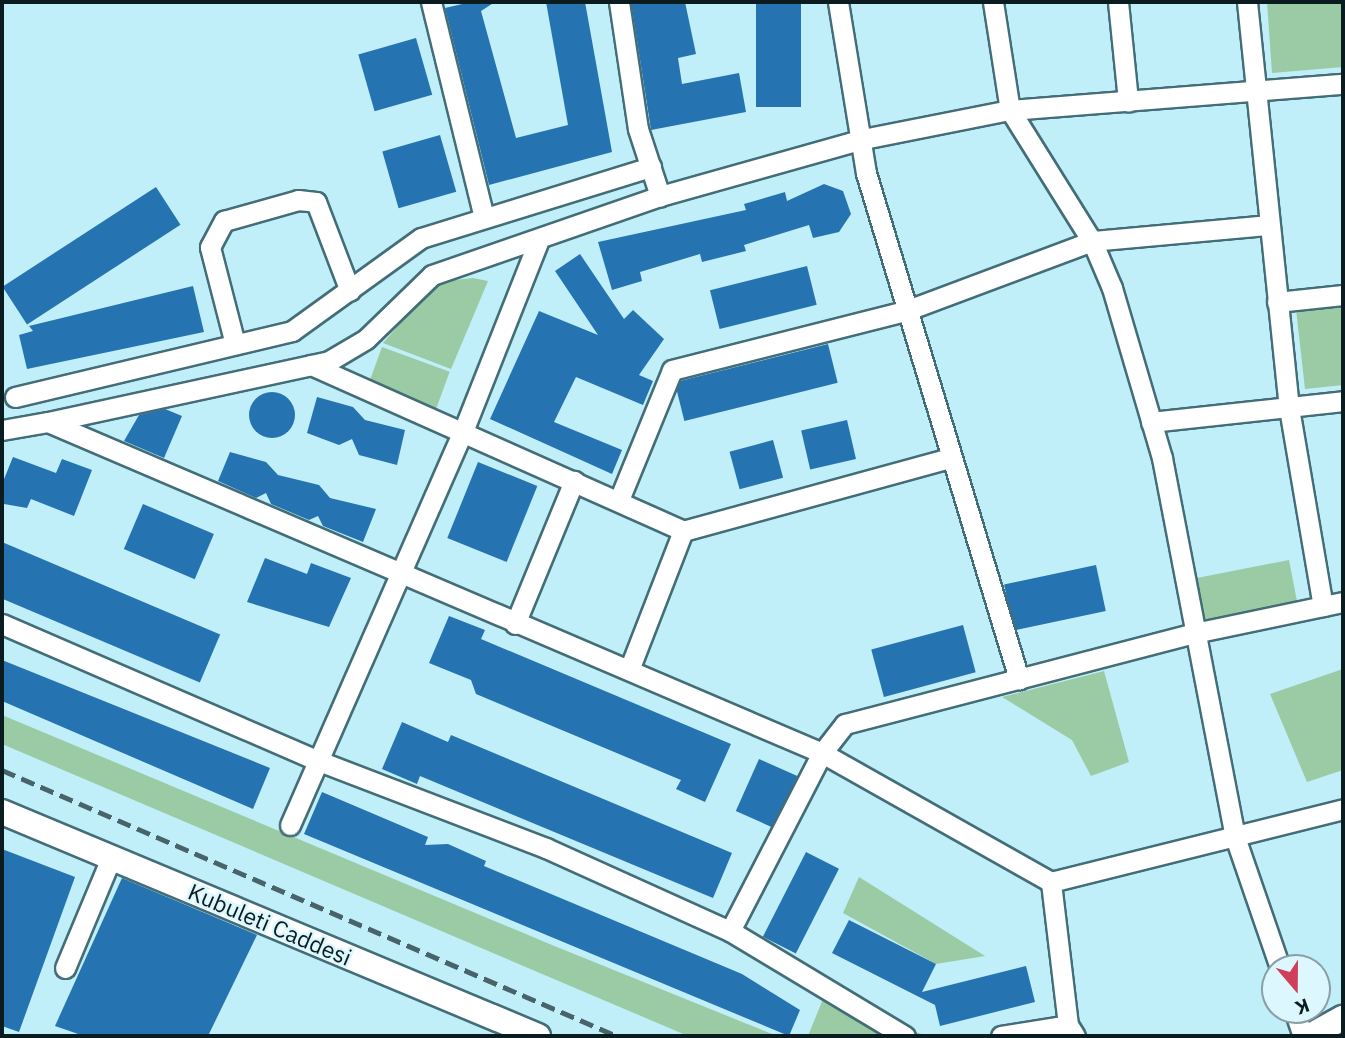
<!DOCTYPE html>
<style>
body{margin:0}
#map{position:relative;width:1345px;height:1038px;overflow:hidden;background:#c0eef9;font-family:"IBM Plex Sans",sans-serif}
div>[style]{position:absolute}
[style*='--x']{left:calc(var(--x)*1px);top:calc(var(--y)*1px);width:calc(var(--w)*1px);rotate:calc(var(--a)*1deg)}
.green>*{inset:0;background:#9acba4;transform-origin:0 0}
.building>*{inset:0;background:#2573b0;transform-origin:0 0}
.round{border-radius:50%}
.roads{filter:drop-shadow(2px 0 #436d77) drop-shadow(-2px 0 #436d77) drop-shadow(0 2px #436d77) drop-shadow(0 -2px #436d77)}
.minor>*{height:19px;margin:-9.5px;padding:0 9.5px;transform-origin:9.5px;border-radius:9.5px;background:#fff}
.tertiary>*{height:24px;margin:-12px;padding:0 12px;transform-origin:12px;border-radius:12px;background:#fff}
.rail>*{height:5px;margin-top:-2.5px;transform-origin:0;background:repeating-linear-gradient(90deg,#48636a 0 14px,transparent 0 21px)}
span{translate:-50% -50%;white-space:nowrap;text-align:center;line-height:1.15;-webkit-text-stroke:5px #dcf7fe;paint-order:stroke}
.street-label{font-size:23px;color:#0b1c21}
.frame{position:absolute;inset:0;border:4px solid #0b1c21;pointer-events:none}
.north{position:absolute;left:1261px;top:954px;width:70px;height:70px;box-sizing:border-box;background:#dcf7fe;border:2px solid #889fa6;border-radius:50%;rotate:160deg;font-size:19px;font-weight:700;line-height:28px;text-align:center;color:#0b1c21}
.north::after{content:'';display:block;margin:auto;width:24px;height:32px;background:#cf3f57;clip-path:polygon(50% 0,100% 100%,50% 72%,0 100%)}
</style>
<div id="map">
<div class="green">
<i style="clip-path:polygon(1267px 2px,1343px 2px,1343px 67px,1272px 73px)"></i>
<i style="clip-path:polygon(473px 278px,488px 281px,451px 369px,383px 343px,427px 293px,445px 281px)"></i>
<i style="clip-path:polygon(1343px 304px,1343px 385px,1305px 389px,1296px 309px)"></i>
<i style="left:382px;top:347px;width:72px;height:39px;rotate:20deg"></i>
<i style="left:1289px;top:560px;width:47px;height:99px;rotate:79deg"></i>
<i style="clip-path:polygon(1343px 669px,1343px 770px,1307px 782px,1270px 694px)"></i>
<i style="clip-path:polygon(1104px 671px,1129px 762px,1091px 776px,1072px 740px,1002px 697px)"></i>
<i style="clip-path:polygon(2px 715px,552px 945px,777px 1036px,688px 1036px,2px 744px)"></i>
<i style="clip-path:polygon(859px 877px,985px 956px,936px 964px,843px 913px)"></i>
<i style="clip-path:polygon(823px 999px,927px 1036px,808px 1036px)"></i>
</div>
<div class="building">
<i style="clip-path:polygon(471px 2px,495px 2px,481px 11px,516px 138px,568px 125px,546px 2px,585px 2px,612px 152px,489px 185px,445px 8px)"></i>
<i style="clip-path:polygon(631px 2px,685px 2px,696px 54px,678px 58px,682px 84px,739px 73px,746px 112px,651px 130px)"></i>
<i style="left:756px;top:2px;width:45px;height:105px"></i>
<i style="left:416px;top:38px;width:59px;height:60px;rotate:74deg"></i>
<i style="left:440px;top:135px;width:59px;height:60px;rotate:74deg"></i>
<i style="clip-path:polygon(824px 184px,843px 191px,851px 214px,839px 232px,813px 238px,809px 225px,744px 245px,746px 251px,702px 262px,700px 254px,640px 272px,642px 281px,612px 290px,598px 242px,746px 210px,744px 204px,785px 192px,787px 201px)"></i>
<i style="left:156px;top:187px;width:45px;height:183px;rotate:57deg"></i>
<i style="clip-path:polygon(580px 254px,624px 319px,633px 310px,664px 339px,639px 375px,653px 381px,643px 405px,576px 377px,554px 422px,622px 450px,612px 474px,490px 419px,539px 311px,598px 335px,555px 271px)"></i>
<i style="left:807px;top:266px;width:40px;height:100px;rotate:76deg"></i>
<i style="clip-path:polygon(193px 286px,204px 332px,27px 369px,19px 335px,33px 331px,29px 326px)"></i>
<i style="left:828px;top:344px;width:40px;height:158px;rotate:76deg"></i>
<i class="round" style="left:249px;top:392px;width:46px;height:46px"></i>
<i style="clip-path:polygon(317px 397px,353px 407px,365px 420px,405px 430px,397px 465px,359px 455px,352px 439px,339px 445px,307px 433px)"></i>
<i style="clip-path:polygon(165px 409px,182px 416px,164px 458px,124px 441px,139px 415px)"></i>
<i style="left:847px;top:420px;width:40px;height:47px;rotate:77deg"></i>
<i style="left:773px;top:440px;width:39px;height:45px;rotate:75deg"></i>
<i style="clip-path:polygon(230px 452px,266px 462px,278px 475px,319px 485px,330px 498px,376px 509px,363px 542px,323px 526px,318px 516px,309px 520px,271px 504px,266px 493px,256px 498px,218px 481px)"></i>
<i style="clip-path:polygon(13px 457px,56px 473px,62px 459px,92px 470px,74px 516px,31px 499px,27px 508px,4px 504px,2px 484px)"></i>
<i style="left:478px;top:462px;width:64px;height:82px;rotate:22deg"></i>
<i style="left:143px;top:504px;width:77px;height:49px;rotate:23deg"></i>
<i style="left:2px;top:542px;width:237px;height:52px;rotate:23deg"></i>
<i style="clip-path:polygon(265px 558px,307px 574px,311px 563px,351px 578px,329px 627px,247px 602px)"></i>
<i style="left:1096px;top:565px;width:47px;height:94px;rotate:78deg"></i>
<i style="clip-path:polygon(449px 616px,485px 630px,481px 639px,731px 744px,705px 802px,676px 789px,681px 780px,476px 694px,471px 680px,429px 663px)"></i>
<i style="left:963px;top:625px;width:49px;height:95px;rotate:75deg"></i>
<i style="clip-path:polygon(2px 660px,270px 768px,253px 809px,2px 701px)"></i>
<i style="clip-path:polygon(402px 722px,448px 742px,451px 735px,732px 853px,713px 898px,420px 776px,417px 784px,382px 769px)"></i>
<i style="left:759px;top:759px;width:42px;height:57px;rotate:24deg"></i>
<i style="clip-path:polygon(322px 792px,428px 837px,425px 845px,448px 844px,486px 861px,484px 866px,742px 974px,800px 1010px,789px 1036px,304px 834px)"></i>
<i style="clip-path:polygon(2px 849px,75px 877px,19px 1032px,2px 1026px)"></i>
<i style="left:806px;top:852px;width:37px;height:95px;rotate:27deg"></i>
<i style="clip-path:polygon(122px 878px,257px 935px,208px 1036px,84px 1036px,55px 1026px)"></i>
<i style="clip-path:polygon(849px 920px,936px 964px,922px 992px,1026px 966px,1035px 1002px,940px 1026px,935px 1005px,832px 953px)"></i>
</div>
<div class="roads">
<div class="minor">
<i style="--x:431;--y:2;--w:221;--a:76.2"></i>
<i style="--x:619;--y:2;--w:128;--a:81.5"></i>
<i style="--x:638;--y:129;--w:71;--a:71.8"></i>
<i style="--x:838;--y:2;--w:173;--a:80.7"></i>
<i style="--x:866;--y:173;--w:529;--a:73.18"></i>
<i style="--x:993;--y:2;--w:109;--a:81.1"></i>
<i style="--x:1010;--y:110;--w:155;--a:58"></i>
<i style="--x:1092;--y:241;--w:51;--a:66.9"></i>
<i style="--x:1112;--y:288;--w:177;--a:73.6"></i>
<i style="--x:1162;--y:458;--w:386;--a:79.1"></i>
<i style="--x:1235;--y:837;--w:139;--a:71"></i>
<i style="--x:1118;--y:2;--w:100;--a:84.2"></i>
<i style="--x:1247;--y:2;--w:408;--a:84.1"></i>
<i style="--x:1289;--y:408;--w:201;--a:80.3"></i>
<i style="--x:1277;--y:302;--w:66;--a:-6.1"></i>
<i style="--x:235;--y:344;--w:100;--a:-104.5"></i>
<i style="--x:210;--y:247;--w:30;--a:-62"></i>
<i style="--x:224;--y:221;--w:77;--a:-15.8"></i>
<i style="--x:298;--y:200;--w:18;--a:6"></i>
<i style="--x:316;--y:202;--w:95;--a:69.1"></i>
<i style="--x:311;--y:365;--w:407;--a:24"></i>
<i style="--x:15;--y:397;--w:285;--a:-13.4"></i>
<i style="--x:292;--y:331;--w:159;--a:-35.8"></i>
<i style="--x:421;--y:238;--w:241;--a:-17.2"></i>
<i style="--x:48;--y:422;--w:288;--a:-12.2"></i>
<i style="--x:329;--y:361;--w:43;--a:-30.7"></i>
<i style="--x:366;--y:339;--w:92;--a:-44.1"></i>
<i style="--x:432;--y:275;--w:241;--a:-19.1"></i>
<i style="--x:660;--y:196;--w:211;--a:-15.7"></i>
<i style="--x:863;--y:139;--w:150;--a:-11.2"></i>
<i style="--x:1010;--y:110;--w:334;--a:-4.5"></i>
<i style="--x:1151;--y:422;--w:193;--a:-6.2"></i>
<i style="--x:2;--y:430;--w:47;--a:-9.9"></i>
<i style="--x:48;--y:422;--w:842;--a:23.15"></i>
<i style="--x:822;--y:753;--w:263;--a:29.4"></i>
<i style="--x:619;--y:500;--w:140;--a:-67.8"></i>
<i style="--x:672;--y:370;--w:240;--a:-14.2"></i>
<i style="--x:905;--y:311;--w:200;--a:-20.5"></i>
<i style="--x:1092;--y:241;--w:177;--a:-5.2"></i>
<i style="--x:2;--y:624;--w:345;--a:23.4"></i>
<i style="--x:319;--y:761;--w:243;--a:21"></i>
<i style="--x:546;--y:848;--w:202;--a:24.3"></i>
<i style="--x:730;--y:931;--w:200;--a:-62.7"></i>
<i style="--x:822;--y:753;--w:37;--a:-52"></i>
<i style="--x:845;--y:724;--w:366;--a:-14.6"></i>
<i style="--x:1199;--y:632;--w:147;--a:-11.8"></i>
<i style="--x:515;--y:624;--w:155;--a:-67.6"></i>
<i style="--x:629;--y:670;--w:149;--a:-68.8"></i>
<i style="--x:683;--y:531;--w:276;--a:-15.3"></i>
<i style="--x:290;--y:825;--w:427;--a:-66.3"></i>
<i style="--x:462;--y:434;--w:206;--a:-68.4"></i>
<i style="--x:730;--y:931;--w:204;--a:31"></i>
<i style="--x:65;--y:968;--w:119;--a:-67.3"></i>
<i style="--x:1294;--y:1010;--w:28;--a:71"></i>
<i style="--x:1001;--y:1036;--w:68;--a:-9.3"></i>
<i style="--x:1075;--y:1036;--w:13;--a:-122"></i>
<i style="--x:1068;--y:1025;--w:144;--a:-96.8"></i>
<i style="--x:1051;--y:882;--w:301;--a:-14"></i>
</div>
<div class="tertiary">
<i style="--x:2;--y:812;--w:581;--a:22.68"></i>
<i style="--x:1310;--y:1036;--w:38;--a:-29"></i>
</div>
</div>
<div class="rail">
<i style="--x:2;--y:770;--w:670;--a:23.39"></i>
</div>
<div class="street-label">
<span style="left:270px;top:924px;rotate:23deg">Kubuleti Caddesi</span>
</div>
<div class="frame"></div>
<div class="north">K</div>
</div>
